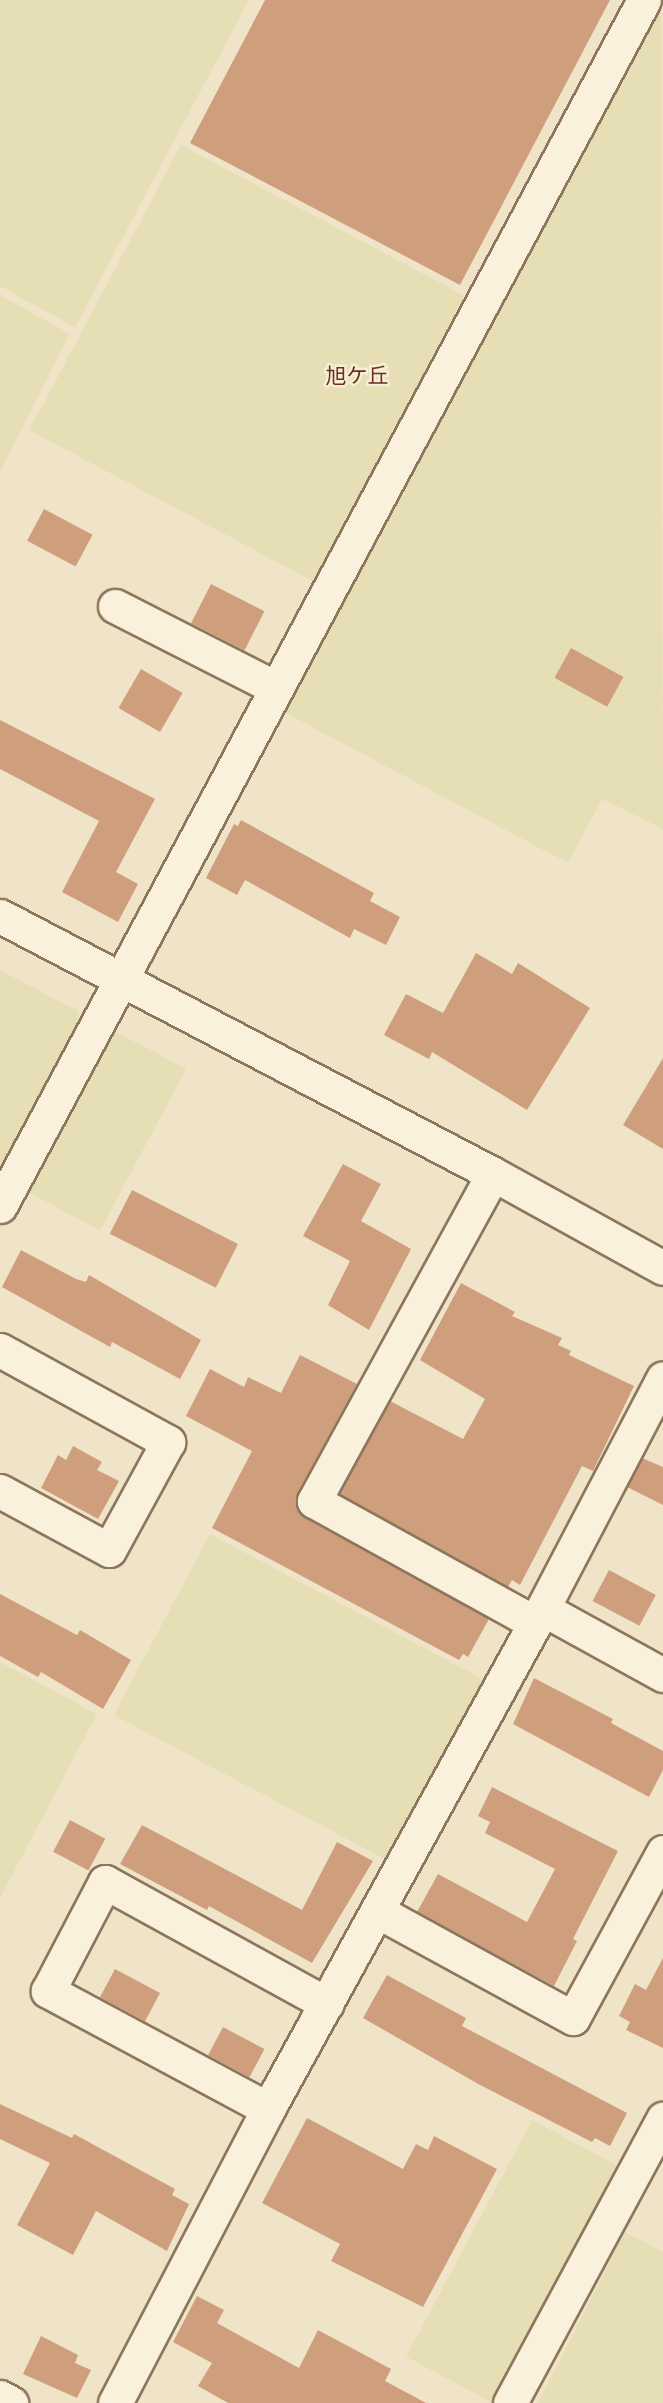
<!DOCTYPE html>
<meta charset="utf-8">
<style>
body{margin:0}
#map{position:relative;width:663px;height:2403px;overflow:hidden;background:#f0e4c8;font-family:"Source Serif 4","Noto Sans JP",serif}
div>[style]{position:absolute}
[style*='--x']{left:calc(var(--x)*1px);top:calc(var(--y)*1px);width:calc(var(--w)*1px);rotate:calc(var(--a)*1deg)}
.farmland>*{inset:0;background:#e6deb5;transform-origin:0 0}
.building>*{inset:0;background:#cf9f7d;transform-origin:0 0}
.roads{filter:drop-shadow(2px 0 #8d765c) drop-shadow(-2px 0 #8d765c) drop-shadow(0 2px #8d765c) drop-shadow(0 -2px #8d765c)}
.minor>*{height:33px;margin:-16.5px;padding:0 16.5px;transform-origin:16.5px;border-radius:16.5px;background:#faf1dc}
span{translate:-50% -50%;white-space:nowrap;text-align:center;line-height:1.15;-webkit-text-stroke:5px #f7eed8;paint-order:stroke}
.quarter-label{font-size:21px;color:#6b2e1e}
</style>
<div id="map">
<div class="farmland">
<i style="clip-path:polygon(0 0,249px 0,75px 327px,0 286px)"></i>
<i style="clip-path:polygon(661px 0,663px 829px,602px 799px,568px 863px,280px 710px)"></i>
<i style="left:181px;top:145px;width:321px;height:323px;rotate:28deg"></i>
<i style="clip-path:polygon(0 295px,70px 334px,0 472px)"></i>
<i style="clip-path:polygon(0 970px,78px 1011px,80px 1022px,0 1168px)"></i>
<i style="left:111px;top:1029px;width:85px;height:183px;rotate:28deg"></i>
<i style="left:210px;top:1534px;width:311px;height:205px;rotate:28deg"></i>
<i style="clip-path:polygon(0 1662px,97px 1714px,0 1898px)"></i>
<i style="left:532px;top:2120px;width:100px;height:268px;rotate:28deg"></i>
<i style="clip-path:polygon(625px 2232px,663px 2252px,663px 2403px,538px 2403px)"></i>
</div>
<div class="building">
<i style="clip-path:polygon(265px 0,610px 0,460px 285px,190px 143px)"></i>
<i style="left:44px;top:509px;width:55px;height:36px;rotate:28deg"></i>
<i style="left:211px;top:584px;width:60px;height:44px;rotate:27deg"></i>
<i style="left:571px;top:648px;width:60px;height:34px;rotate:29deg"></i>
<i style="left:141px;top:669px;width:48px;height:45px;rotate:30deg"></i>
<i style="clip-path:polygon(0 720px,155px 799px,116px 872px,138px 884px,118px 922px,62px 892px,99px 821px,0 769px)"></i>
<i style="clip-path:polygon(241px 820px,374px 893px,370px 901px,400px 917px,386px 945px,354px 929px,350px 938px,245px 880px,237px 895px,206px 878px,234px 824px,238px 826px)"></i>
<i style="clip-path:polygon(476px 953px,512px 974px,518px 963px,590px 1008px,527px 1110px,432px 1052px,429px 1059px,384px 1035px,406px 994px,443px 1013px)"></i>
<i style="clip-path:polygon(663px 1058px,663px 1149px,623px 1125px)"></i>
<i style="clip-path:polygon(343px 1164px,381px 1184px,361px 1221px,411px 1249px,369px 1330px,328px 1305px,350px 1261px,303px 1236px)"></i>
<i style="left:132px;top:1190px;width:119px;height:49px;rotate:27deg"></i>
<i style="clip-path:polygon(21px 1250px,76px 1279px,86px 1282px,89px 1275px,201px 1340px,180px 1379px,112px 1342px,110px 1347px,2px 1287px)"></i>
<i style="clip-path:polygon(461px 1283px,515px 1312px,512px 1316px,562px 1338px,558px 1345px,571px 1351px,569px 1355px,634px 1386px,593px 1471px,582px 1466px,520px 1585px,512px 1580px,508px 1587px,339px 1494px,390px 1401px,463px 1439px,485px 1399px,420px 1360px)"></i>
<i style="clip-path:polygon(300px 1355px,357px 1384px,298px 1492px,298px 1510px,489px 1619px,468px 1657px,463px 1654px,459px 1660px,212px 1528px,252px 1451px,186px 1416px,210px 1369px,244px 1387px,248px 1377px,281px 1393px)"></i>
<i style="clip-path:polygon(73px 1446px,102px 1462px,97px 1470px,119px 1481px,98px 1519px,41px 1488px,58px 1455px,66px 1460px)"></i>
<i style="clip-path:polygon(642px 1458px,663px 1467px,663px 1505px,627px 1487px)"></i>
<i style="left:609px;top:1570px;width:53px;height:35px;rotate:28deg"></i>
<i style="clip-path:polygon(0 1594px,77px 1635px,80px 1630px,131px 1660px,103px 1709px,41px 1672px,38px 1677px,0 1656px)"></i>
<i style="clip-path:polygon(534px 1678px,613px 1719px,611px 1723px,663px 1751px,663px 1770px,649px 1797px,513px 1724px)"></i>
<i style="clip-path:polygon(492px 1787px,618px 1851px,573px 1939px,577px 1941px,554px 1986px,417px 1912px,438px 1874px,527px 1922px,555px 1869px,485px 1833px,490px 1822px,478px 1816px)"></i>
<i style="left:70px;top:1820px;width:40px;height:36px;rotate:28deg"></i>
<i style="clip-path:polygon(142px 1825px,302px 1910px,337px 1842px,373px 1861px,312px 1963px,209px 1906px,207px 1910px,120px 1864px)"></i>
<i style="clip-path:polygon(663px 1958px,663px 2048px,626px 2030px,630px 2022px,619px 2016px,635px 1984px,646px 1990px)"></i>
<i style="left:115px;top:1969px;width:51px;height:32px;rotate:28deg"></i>
<i style="clip-path:polygon(387px 1975px,466px 2018px,462px 2026px,627px 2113px,610px 2146px,595px 2138px,592px 2142px,480px 2085px,363px 2018px)"></i>
<i style="left:223px;top:2027px;width:47px;height:32px;rotate:28deg"></i>
<i style="clip-path:polygon(0 2104px,72px 2138px,74px 2134px,175px 2189px,172px 2195px,189px 2204px,167px 2251px,96px 2211px,73px 2255px,17px 2225px,50px 2163px,0 2139px)"></i>
<i style="clip-path:polygon(307px 2118px,403px 2169px,416px 2144px,428px 2150px,434px 2136px,497px 2169px,423px 2307px,331px 2261px,340px 2244px,262px 2203px)"></i>
<i style="clip-path:polygon(197px 2296px,224px 2310px,217px 2323px,299px 2368px,318px 2330px,391px 2369px,385px 2381px,426px 2403px,228px 2403px,198px 2386px,212px 2363px,173px 2342px)"></i>
<i style="clip-path:polygon(41px 2336px,78px 2355px,75px 2363px,91px 2370px,77px 2398px,23px 2374px)"></i>
</div>
<div class="roads">
<div class="minor">
<i style="--x:115;--y:606;--w:181;--a:27"></i>
<i style="--x:0;--y:916;--w:556;--a:27.62"></i>
<i style="--x:493;--y:1174;--w:194;--a:28.9"></i>
<i style="--x:493;--y:1174;--w:373;--a:118.7"></i>
<i style="--x:314;--y:1501;--w:252;--a:28.9"></i>
<i style="--x:0;--y:1206;--w:1367;--a:-61.9"></i>
<i style="--x:0;--y:1350;--w:192;--a:28.7"></i>
<i style="--x:168;--y:1442;--w:123;--a:118.6"></i>
<i style="--x:109;--y:1550;--w:124;--a:-151.6"></i>
<i style="--x:543;--y:1609;--w:137;--a:28.8"></i>
<i style="--x:379;--y:1912;--w:221;--a:28.7"></i>
<i style="--x:573;--y:2018;--w:189;--a:-61.5"></i>
<i style="--x:268;--y:2109;--w:250;--a:-151.8"></i>
<i style="--x:48;--y:1991;--w:123;--a:-62.4"></i>
<i style="--x:105;--y:1882;--w:253;--a:28.8"></i>
<i style="--x:0;--y:2397;--w:13;--a:29"></i>
<i style="--x:115;--y:2403;--w:331;--a:-62.5"></i>
<i style="--x:268;--y:2109;--w:555;--a:-61.22"></i>
<i style="--x:535;--y:1623;--w:276;--a:-62.4"></i>
<i style="--x:510;--y:2403;--w:323;--a:-61.7"></i>
</div>
</div>
<div class="quarter-label">
<span style="left:357px;top:376px">旭ケ丘</span>
</div>
</div>
